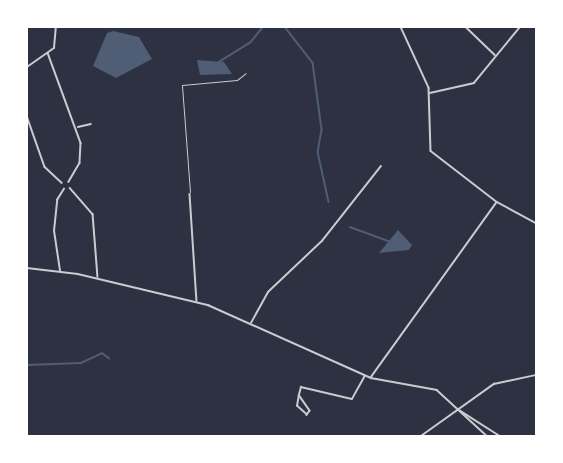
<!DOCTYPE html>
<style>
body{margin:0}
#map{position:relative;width:563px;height:463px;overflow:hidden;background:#2d3142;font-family:"Noto Serif",serif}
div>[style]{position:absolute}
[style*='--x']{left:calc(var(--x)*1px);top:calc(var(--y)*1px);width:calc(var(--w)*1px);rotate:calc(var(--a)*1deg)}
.water>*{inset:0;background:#4f5d75}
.stream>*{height:1.5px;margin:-0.75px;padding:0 0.75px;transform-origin:0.75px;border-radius:0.75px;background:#4f5d75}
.service>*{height:1px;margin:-0.5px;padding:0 0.5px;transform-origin:0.5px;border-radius:0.5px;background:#caccd0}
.minor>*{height:1.5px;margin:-0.75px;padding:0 0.75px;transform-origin:0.75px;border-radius:0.75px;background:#caccd0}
.tertiary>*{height:1.5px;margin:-0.75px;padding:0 0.75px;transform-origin:0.75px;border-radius:0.75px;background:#caccd0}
span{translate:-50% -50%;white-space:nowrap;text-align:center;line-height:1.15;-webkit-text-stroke:4.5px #fff;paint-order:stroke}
.frame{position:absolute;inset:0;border:28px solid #fff;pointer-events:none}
</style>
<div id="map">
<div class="water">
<i style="clip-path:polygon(113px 31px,139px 37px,152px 59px,116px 78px,93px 66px,107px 33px)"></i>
<i style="clip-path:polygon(197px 60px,224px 62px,232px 74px,200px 75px)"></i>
<i style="clip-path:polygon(398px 230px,412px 245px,409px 250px,379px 253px)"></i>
</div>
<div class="stream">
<i style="--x:285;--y:27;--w:46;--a:52.1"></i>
<i style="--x:313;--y:63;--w:68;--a:82.3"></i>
<i style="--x:322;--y:130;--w:22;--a:100"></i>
<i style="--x:318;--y:152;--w:51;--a:77.6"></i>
<i style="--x:219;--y:62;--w:36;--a:-32"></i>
<i style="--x:250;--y:43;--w:21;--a:-51"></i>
<i style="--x:350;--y:227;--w:44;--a:20.1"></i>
<i style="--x:27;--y:365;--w:54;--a:-2.1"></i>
<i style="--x:81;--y:363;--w:23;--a:-25"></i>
<i style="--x:102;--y:353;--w:9;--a:36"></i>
</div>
<div class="service">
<i style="--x:190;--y:192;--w:107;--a:-94.3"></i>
<i style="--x:182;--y:85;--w:55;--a:-5.2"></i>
<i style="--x:237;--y:80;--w:11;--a:-38"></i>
</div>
<div class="minor">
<i style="--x:401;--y:27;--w:67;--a:65.3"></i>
<i style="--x:429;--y:88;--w:63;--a:88.2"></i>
<i style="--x:431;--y:151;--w:83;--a:37.7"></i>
<i style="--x:497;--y:202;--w:44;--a:28.3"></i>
<i style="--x:466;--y:27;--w:40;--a:44"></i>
<i style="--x:48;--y:53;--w:96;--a:69.9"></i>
<i style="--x:81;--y:143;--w:20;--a:93"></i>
<i style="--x:80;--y:163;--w:22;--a:120"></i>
<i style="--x:27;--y:67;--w:33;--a:-35"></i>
<i style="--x:54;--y:48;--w:21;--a:-85"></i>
<i style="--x:430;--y:93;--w:45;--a:-12.8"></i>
<i style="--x:474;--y:83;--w:72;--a:-50.6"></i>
<i style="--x:27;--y:116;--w:54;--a:70.6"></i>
<i style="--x:45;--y:167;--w:23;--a:43"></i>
<i style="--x:78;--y:127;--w:13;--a:-13"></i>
<i style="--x:70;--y:188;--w:35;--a:49"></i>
<i style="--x:93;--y:214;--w:63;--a:85.5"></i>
<i style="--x:190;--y:194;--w:107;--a:86.3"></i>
<i style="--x:60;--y:271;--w:40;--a:-98.5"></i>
<i style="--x:54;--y:231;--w:31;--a:-84"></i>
<i style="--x:57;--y:200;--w:13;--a:-58"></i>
<i style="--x:251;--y:323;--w:35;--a:-61"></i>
<i style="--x:268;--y:292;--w:74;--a:-43.4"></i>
<i style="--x:322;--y:241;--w:95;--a:-51.8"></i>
<i style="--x:371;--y:377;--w:214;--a:-54.3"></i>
<i style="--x:299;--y:395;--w:8;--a:-76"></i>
<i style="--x:301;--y:387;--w:52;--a:13.2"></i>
<i style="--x:352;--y:399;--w:26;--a:-61"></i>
<i style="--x:299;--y:395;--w:19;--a:55"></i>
<i style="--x:310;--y:411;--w:5;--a:127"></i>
<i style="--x:307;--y:415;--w:13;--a:-138"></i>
<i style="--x:297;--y:406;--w:11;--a:-80"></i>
</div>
<div class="tertiary">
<i style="--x:27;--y:268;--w:51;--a:6.7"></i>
<i style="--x:78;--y:274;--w:134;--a:13.4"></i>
<i style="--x:208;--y:305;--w:179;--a:24.1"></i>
<i style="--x:371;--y:378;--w:67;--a:10.3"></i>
<i style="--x:437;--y:390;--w:68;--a:42.6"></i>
<i style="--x:459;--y:410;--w:49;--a:32.4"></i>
<i style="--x:421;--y:436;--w:90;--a:-35.5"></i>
<i style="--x:494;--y:384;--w:43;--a:-12.1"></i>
</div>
<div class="frame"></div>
</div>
